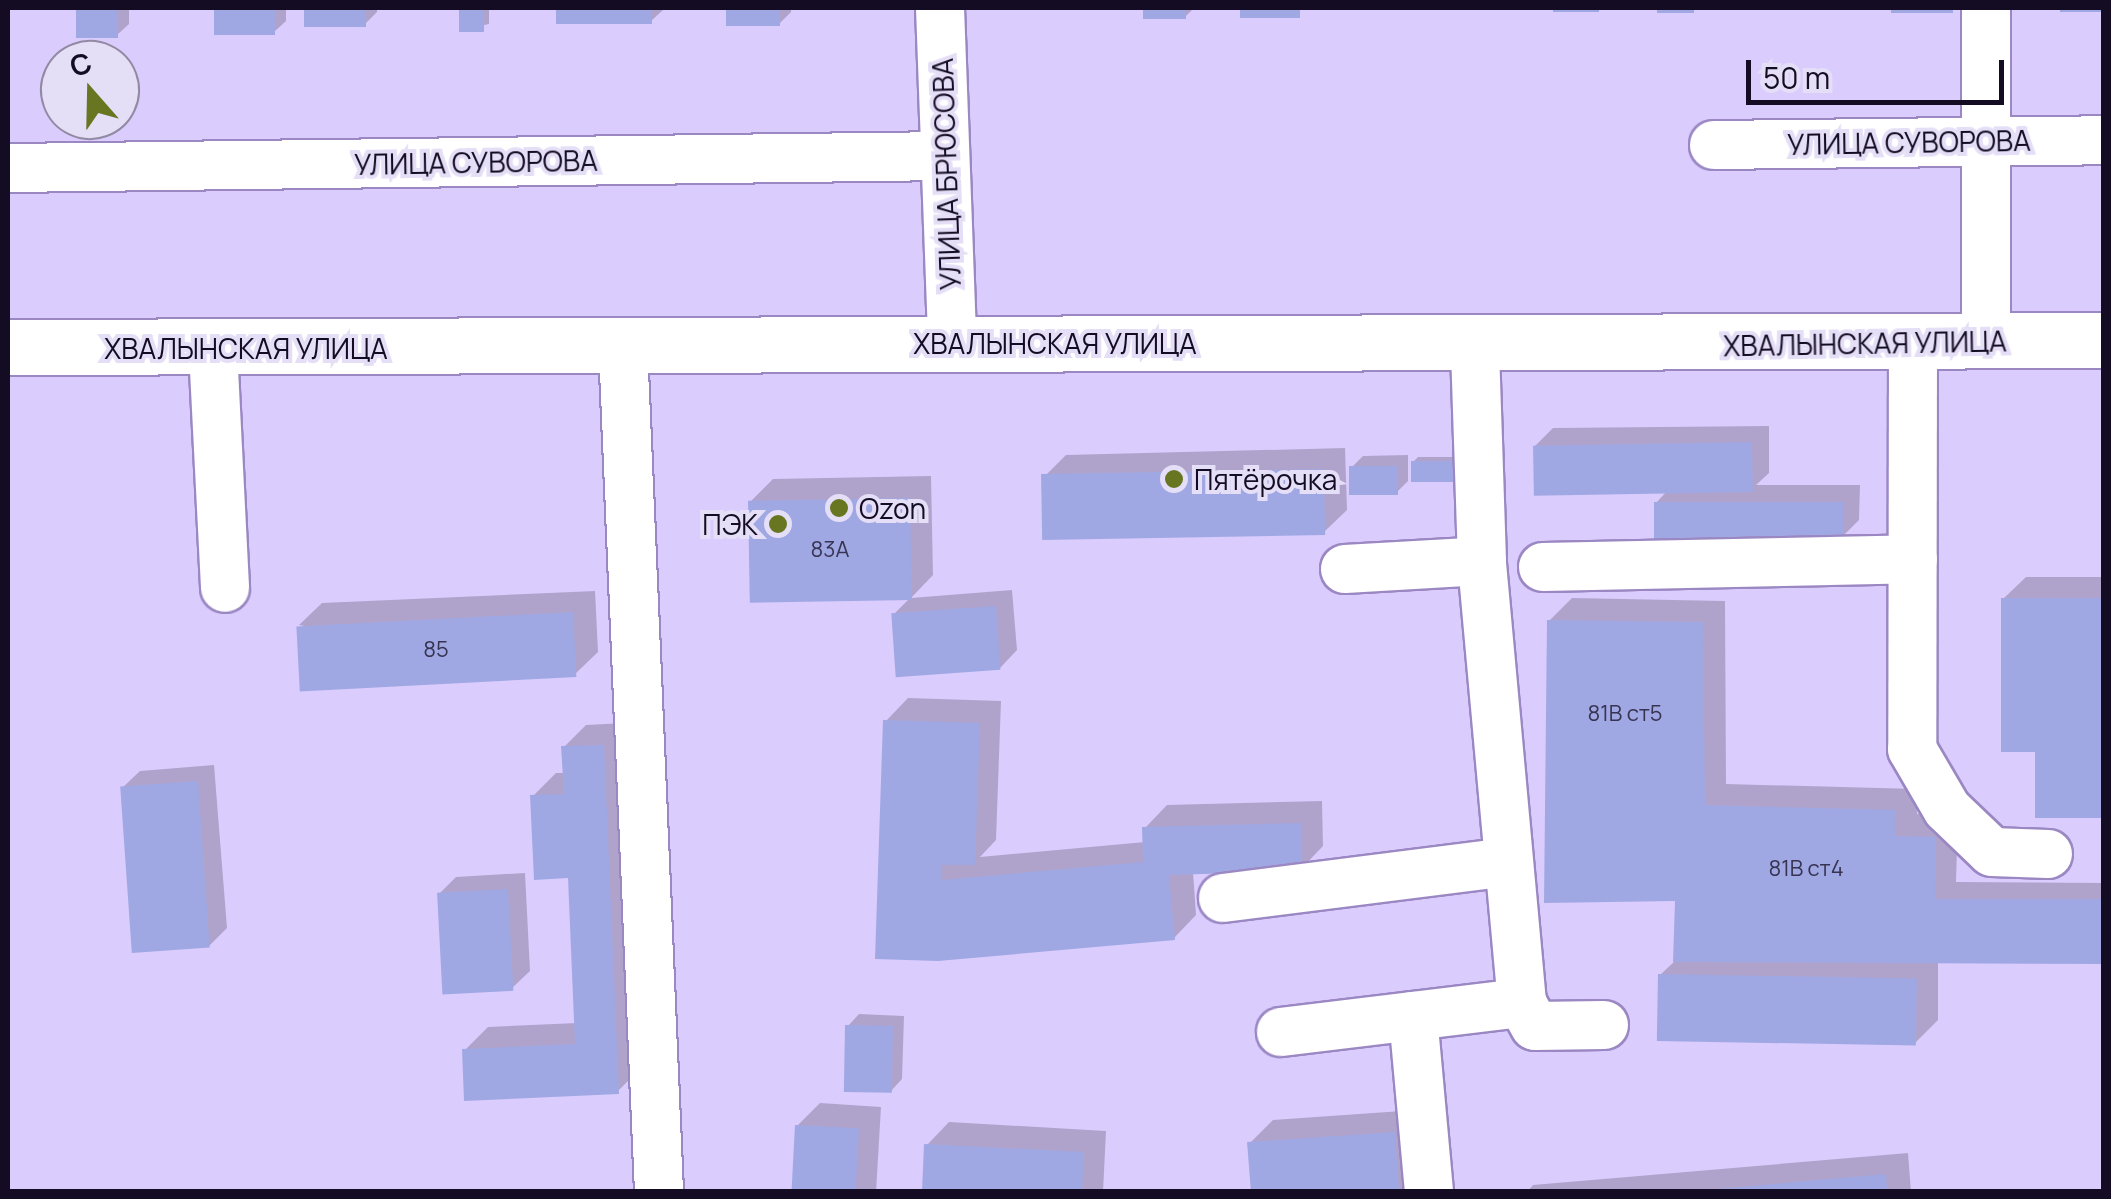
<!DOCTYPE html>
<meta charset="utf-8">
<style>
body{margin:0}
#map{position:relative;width:2111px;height:1199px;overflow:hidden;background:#dbccfe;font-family:Manrope,sans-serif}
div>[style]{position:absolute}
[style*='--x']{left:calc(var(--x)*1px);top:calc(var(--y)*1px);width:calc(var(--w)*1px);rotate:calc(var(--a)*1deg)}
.shadow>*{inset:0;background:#0003}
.building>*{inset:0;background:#a0a8e4;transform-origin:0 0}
.roads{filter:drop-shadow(2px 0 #9b88c3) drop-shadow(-2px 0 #9b88c3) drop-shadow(0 2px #9b88c3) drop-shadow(0 -2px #9b88c3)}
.minor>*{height:48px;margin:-24px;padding:0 24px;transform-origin:24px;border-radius:24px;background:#fff}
.major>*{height:55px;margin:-27.5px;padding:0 27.5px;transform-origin:27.5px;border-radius:27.5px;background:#fff}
.dots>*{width:28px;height:28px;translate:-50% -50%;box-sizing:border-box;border:5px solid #e5def7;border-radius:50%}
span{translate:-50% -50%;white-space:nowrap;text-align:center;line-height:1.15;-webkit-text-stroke:8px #e5def7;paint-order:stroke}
.number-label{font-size:22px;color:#373352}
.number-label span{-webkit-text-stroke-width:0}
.street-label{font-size:28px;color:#140c22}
.poi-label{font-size:28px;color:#140c22}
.left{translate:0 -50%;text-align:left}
.right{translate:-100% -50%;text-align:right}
.frame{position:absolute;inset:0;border:10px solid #140c22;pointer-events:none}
.north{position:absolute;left:40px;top:40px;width:100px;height:100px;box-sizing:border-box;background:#e5def7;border:2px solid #918aa2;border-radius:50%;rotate:340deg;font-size:28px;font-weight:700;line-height:40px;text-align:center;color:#140c22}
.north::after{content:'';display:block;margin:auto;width:35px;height:45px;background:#687622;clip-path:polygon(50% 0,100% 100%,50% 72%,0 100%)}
.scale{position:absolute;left:1746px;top:60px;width:258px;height:45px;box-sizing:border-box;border:5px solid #140c22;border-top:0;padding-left:12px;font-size:30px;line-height:35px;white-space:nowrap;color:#140c22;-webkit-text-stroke:8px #e5def7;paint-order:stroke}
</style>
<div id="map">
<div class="shadow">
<i style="clip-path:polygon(79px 8px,129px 8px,129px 24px,117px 35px,79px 35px)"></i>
<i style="clip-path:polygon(217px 8px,286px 8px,286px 21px,274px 32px,217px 33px)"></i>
<i style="clip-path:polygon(307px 8px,377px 8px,377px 12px,365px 24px,307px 24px)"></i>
<i style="clip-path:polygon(461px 8px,489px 8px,489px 24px,461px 30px)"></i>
<i style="clip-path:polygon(559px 8px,663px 8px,663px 10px,651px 21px,559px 22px)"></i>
<i style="clip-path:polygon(728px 8px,791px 8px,791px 12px,780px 23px,728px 24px)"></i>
<i style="clip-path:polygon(1146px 8px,1194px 8px,1185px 17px,1146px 17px)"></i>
<i style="clip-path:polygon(1769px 426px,1769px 473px,1756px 485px,1860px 485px,1859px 520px,1842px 537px,1656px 503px,1668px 490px,1535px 446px,1553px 428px)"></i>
<i style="clip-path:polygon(1345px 448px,1347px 510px,1324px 532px,1044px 477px,1066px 455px)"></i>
<i style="clip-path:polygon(1408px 455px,1408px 481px,1397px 492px,1351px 468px,1363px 456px)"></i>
<i style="clip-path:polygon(1418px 457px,1461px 457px,1461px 474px,1413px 462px)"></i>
<i style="clip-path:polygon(931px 476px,933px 575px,911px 598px,1012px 590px,1017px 650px,1000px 668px,893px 615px,910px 598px,751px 501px,773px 479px)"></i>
<i style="clip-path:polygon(2026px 577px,2104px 577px,2104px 815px,2037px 749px,2003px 599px)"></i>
<i style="clip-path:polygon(595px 591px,598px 652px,575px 674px,299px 625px,322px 603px)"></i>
<i style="clip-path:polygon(1572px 598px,1725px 601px,1726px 784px,1916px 789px,1917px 814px,1958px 815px,1956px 882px,2104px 883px,2104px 962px,1938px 962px,1938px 1020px,1915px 1043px,1660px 975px,1676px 960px,1678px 899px,1549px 621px)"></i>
<i style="clip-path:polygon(908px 698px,1001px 701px,996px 840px,980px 857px,1145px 842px,1145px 828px,1167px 805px,1322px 801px,1323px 846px,1301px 869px,1193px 872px,1196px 915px,1174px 938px,938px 958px,886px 721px)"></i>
<i style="clip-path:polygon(626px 723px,640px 1069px,617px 1092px,465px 1050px,488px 1027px,577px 1023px,571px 876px,533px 796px,556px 773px,565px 773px,564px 747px,586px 725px)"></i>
<i style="clip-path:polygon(214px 765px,227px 928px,209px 946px,122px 788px,140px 771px)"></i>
<i style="clip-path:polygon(525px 873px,530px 971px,512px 988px,439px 894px,456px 877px)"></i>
<i style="clip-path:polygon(859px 1014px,904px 1016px,902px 1079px,891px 1091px,848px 1026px)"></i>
<i style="clip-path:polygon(820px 1103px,881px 1107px,876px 1192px,794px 1192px,797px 1126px)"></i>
<i style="clip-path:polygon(1416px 1110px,1422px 1192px,1253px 1192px,1250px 1143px,1273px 1120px)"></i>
<i style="clip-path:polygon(949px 1122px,1106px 1131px,1103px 1192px,924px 1192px,927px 1145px)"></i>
<i style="clip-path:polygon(1908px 1153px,1911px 1192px,1527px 1192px,1533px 1185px)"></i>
</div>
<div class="building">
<i style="left:76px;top:8px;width:42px;height:30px"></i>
<i style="left:214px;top:8px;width:61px;height:27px"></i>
<i style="left:304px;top:8px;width:62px;height:19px"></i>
<i style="left:459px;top:8px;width:25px;height:24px"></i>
<i style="left:556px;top:8px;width:96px;height:16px"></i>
<i style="left:726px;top:8px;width:54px;height:18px"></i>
<i style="left:1143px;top:8px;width:43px;height:11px"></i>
<i style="left:1240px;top:8px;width:60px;height:10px"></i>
<i style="left:1553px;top:8px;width:46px;height:4px"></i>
<i style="left:1657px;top:8px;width:37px;height:5px"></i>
<i style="left:1891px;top:8px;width:62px;height:5px"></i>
<i style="left:2060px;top:8px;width:43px;height:4px"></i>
<i style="left:1752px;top:442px;width:50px;height:219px;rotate:89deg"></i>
<i style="left:1411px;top:461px;width:46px;height:21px"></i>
<i style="left:1398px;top:466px;width:29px;height:49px;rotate:90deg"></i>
<i style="left:1324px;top:469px;width:66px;height:283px;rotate:89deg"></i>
<i style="left:910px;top:498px;width:102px;height:162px;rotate:89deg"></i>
<i style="left:1654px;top:502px;width:189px;height:38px"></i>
<i style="clip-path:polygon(2001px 598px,2104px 598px,2104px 818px,2035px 818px,2035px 752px,2001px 752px)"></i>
<i style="left:996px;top:606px;width:64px;height:105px;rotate:86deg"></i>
<i style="left:573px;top:612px;width:65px;height:277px;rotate:87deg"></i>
<i style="clip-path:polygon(1547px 620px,1703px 622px,1705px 805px,1895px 810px,1895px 836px,1936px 837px,1935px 899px,2104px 899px,2104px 964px,1673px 962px,1675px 901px,1544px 903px)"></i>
<i style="clip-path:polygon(883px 720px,980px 723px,975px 865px,941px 865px,941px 880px,1143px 862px,1142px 827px,1301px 823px,1302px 871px,1169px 875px,1175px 940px,938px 961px,875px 959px)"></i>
<i style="clip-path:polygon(604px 745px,619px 1094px,464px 1101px,462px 1049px,575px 1044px,568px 878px,534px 880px,530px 795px,564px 794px,561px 746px)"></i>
<i style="left:198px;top:781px;width:167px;height:78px;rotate:86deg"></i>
<i style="left:508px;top:889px;width:102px;height:71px;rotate:87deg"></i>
<i style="left:1658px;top:974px;width:259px;height:67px;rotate:1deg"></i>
<i style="left:845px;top:1025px;width:48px;height:67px;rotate:1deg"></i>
<i style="left:795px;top:1125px;width:64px;height:67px;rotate:3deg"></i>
<i style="clip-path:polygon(1395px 1132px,1399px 1192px,1251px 1192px,1247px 1142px)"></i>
<i style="clip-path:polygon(924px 1144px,1084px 1152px,1082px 1192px,922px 1192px)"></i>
<i style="clip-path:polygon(1886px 1174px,1887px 1192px,1717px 1192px,1717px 1189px)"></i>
</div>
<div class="roads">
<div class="minor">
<i style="--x:940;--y:8;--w:333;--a:87.9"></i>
<i style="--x:1986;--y:8;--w:333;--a:90"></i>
<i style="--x:1714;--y:145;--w:390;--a:-0.7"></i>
<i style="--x:8;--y:168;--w:936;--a:-0.73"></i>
<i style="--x:1913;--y:342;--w:407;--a:90.1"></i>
<i style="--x:1912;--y:749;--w:69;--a:59.7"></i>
<i style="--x:1947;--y:809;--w:62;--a:43.7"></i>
<i style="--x:1992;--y:852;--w:56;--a:2"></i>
<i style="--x:623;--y:347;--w:846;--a:87.56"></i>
<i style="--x:213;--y:350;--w:238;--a:87.1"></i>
<i style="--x:1543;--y:567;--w:370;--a:-1.2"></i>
<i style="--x:1345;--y:569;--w:137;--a:-3.3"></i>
<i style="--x:1223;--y:898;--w:288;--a:-7.2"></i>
<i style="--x:1522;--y:1003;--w:26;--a:61"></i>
<i style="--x:1535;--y:1026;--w:69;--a:-0.8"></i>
<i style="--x:1413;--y:1016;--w:177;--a:84.8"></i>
<i style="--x:1281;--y:1032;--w:243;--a:-6.9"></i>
<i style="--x:1522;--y:1003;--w:444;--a:-95.2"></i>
<i style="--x:1482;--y:561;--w:214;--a:-91.9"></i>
</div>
<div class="major">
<i style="--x:8;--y:347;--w:2096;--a:-0.19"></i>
</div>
</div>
<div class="dots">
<i style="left:1174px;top:479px;background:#687622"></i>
<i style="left:839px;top:508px;background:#687622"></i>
<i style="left:778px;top:524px;background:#687622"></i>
</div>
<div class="number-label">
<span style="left:830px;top:550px">83А</span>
<span style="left:436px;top:650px">85</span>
<span style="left:1625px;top:714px">81В ст5</span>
<span style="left:1806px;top:869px">81В ст4</span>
</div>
<div class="street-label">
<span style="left:1909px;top:142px;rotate:-1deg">УЛИЦА СУВОРОВА</span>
<span style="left:476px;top:162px;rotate:-1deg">УЛИЦА СУВОРОВА</span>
<span style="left:946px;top:174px;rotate:-92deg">УЛИЦА БРЮСОВА</span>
<span style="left:1055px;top:343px">ХВАЛЫНСКАЯ УЛИЦА</span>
<span style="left:1865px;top:343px;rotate:-1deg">ХВАЛЫНСКАЯ УЛИЦА</span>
<span style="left:246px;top:348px">ХВАЛЫНСКАЯ УЛИЦА</span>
</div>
<div class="poi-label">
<span class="left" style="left:1194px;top:479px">Пятёрочка</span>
<span class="left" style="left:859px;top:508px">Ozon</span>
<span class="right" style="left:758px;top:524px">ПЭК</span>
</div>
<div class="frame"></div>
<div class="north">С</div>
<div class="scale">50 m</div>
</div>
